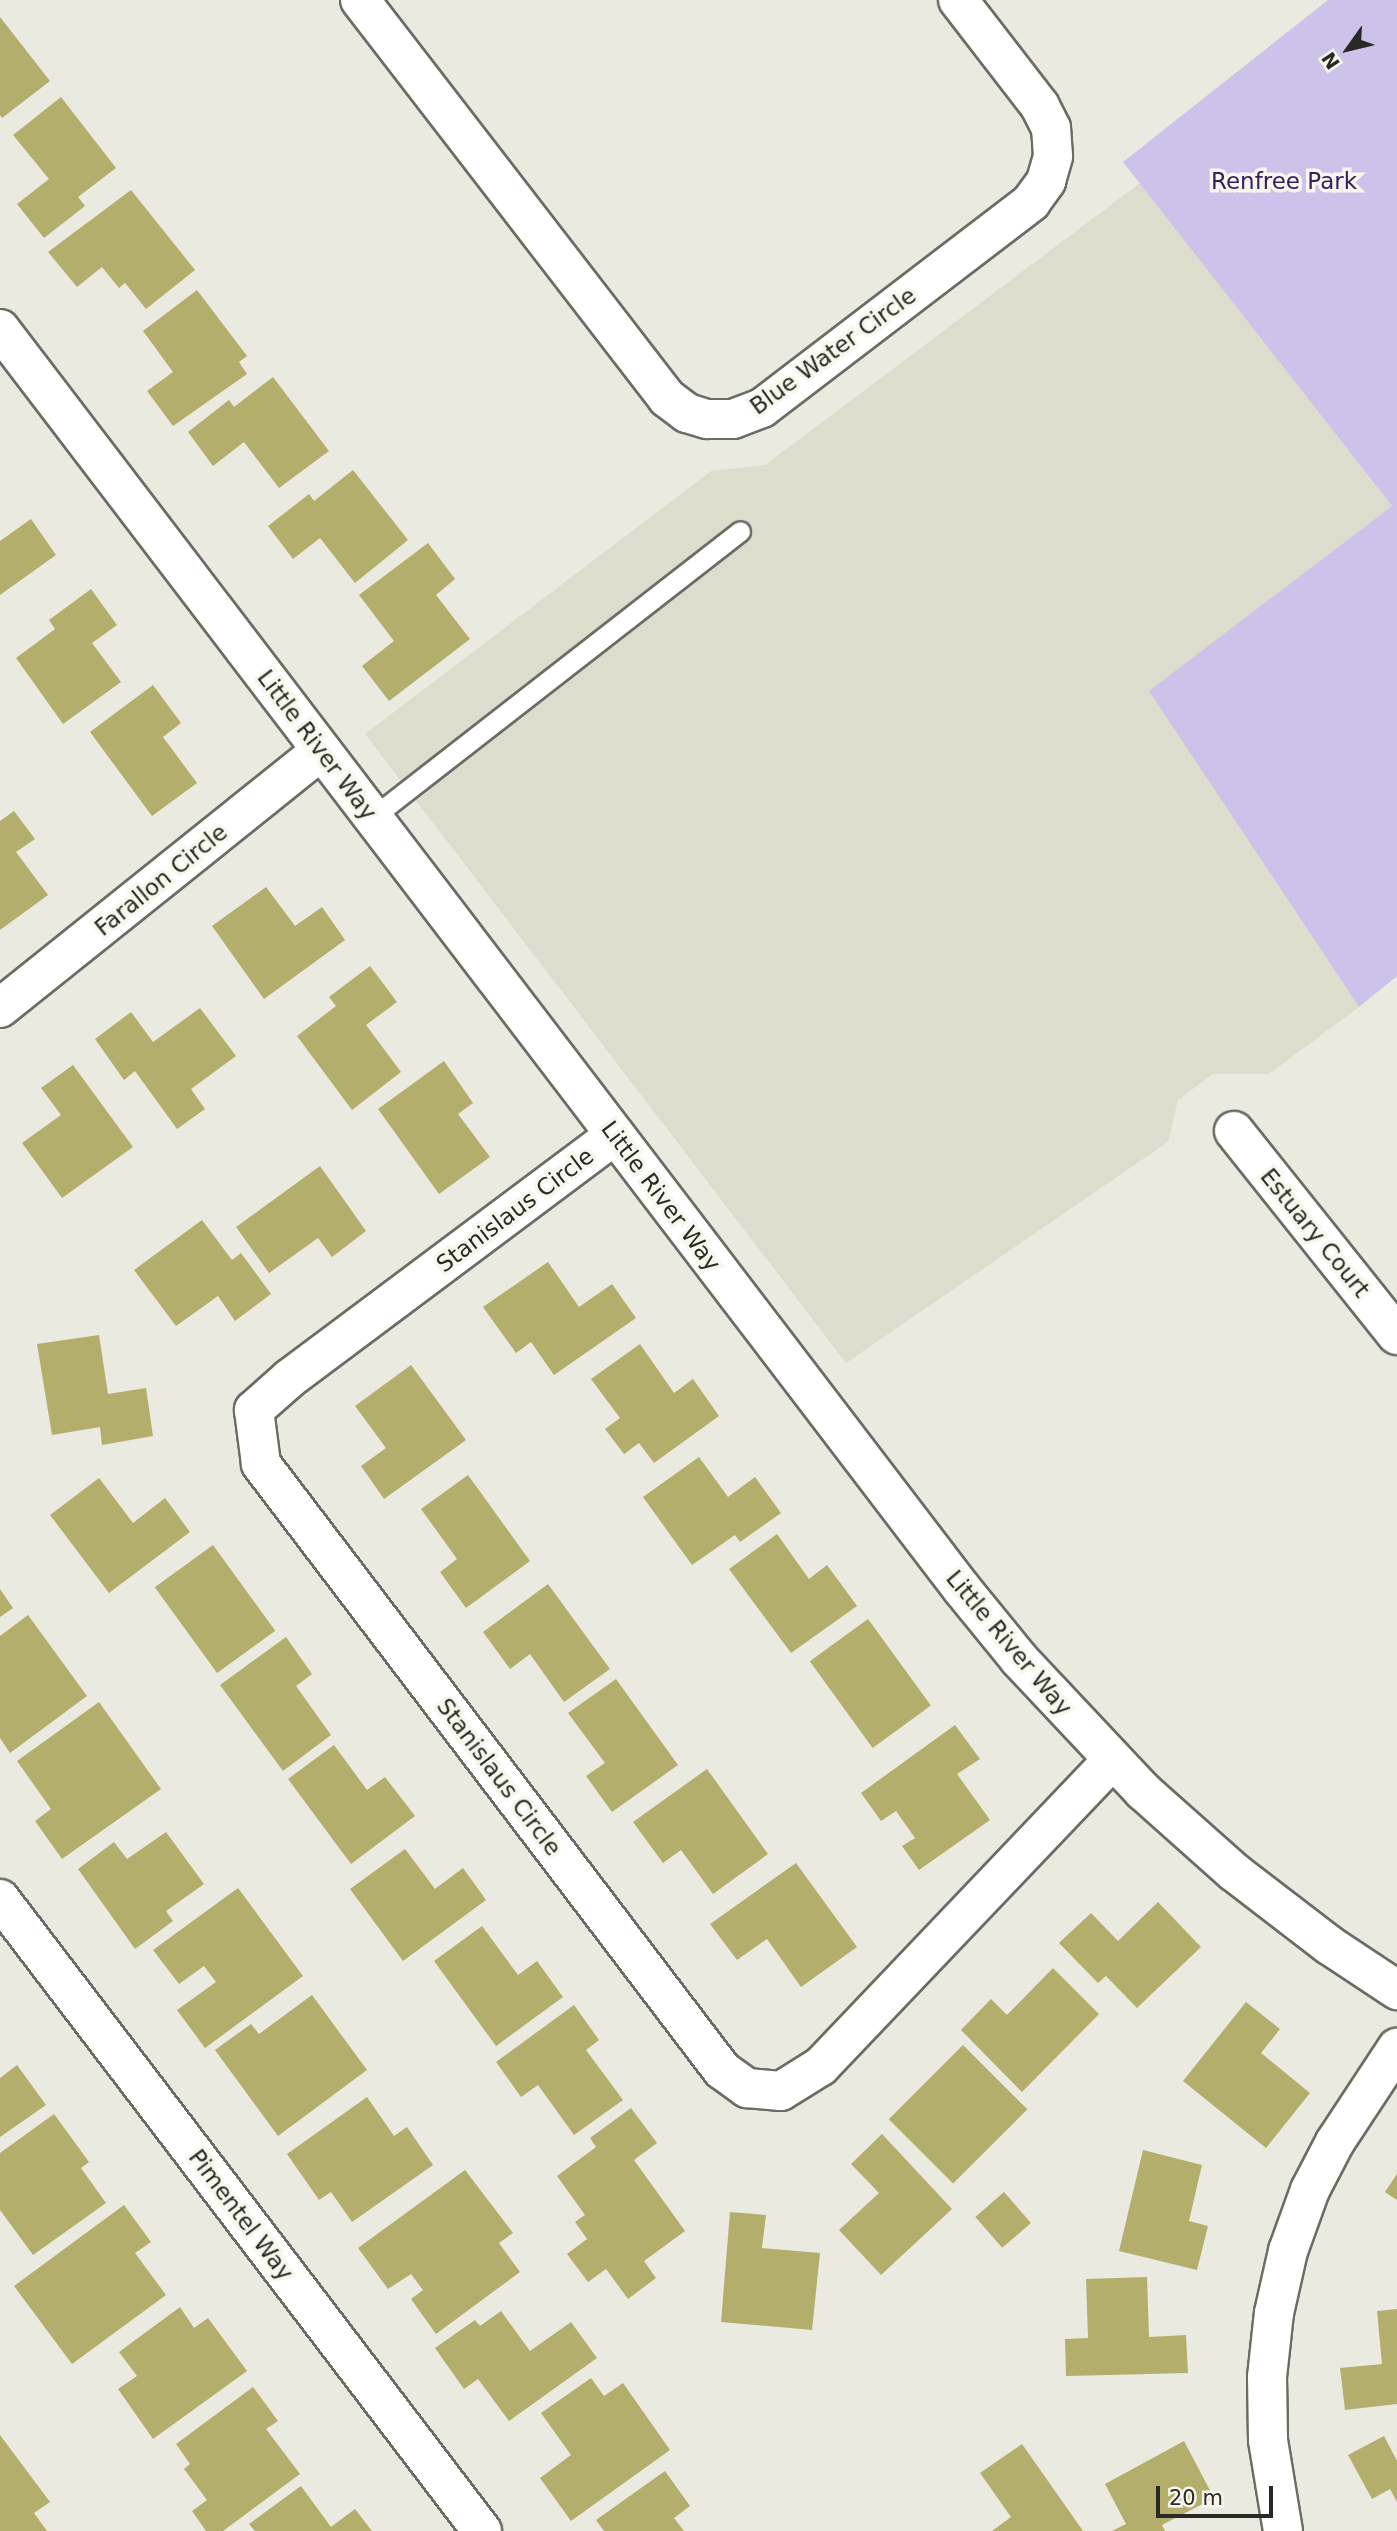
<!DOCTYPE html>
<style>
body{margin:0}
#map{position:relative;width:1397px;height:2531px;overflow:hidden;background:#eaeae0;font-family:"DejaVu Sans",sans-serif}
div>[style]{position:absolute}
[style*='--x']{left:calc(var(--x)*1px);top:calc(var(--y)*1px);width:calc(var(--w)*1px);rotate:calc(var(--a)*1deg)}
.built>*{inset:0;background:#deddcd}
.green>*{inset:0;background:#cec2eb}
.building>*{inset:0;background:#b4ae6c;transform-origin:0 0}
.roads{filter:drop-shadow(2px 0 #6c6c64) drop-shadow(-2px 0 #6c6c64) drop-shadow(0 2px #6c6c64) drop-shadow(0 -2px #6c6c64)}
.lane>*{height:19px;margin:-9.5px;padding:0 9.5px;transform-origin:9.5px;border-radius:9.5px;background:#fff}
.street>*{height:38px;margin:-19px;padding:0 19px;transform-origin:19px;border-radius:19px;background:#fff}
span{translate:-50% -50%;white-space:nowrap;text-align:center;line-height:1.15;-webkit-text-stroke:7px #f7f7ed;paint-order:stroke}
.park-label{font-size:23px;color:#391b61}
.street-label{font-size:23px;color:#292925}
.north{position:absolute;left:1313px;top:14px;width:70px;height:70px;-webkit-text-stroke:5px #f7f7ed;paint-order:stroke;rotate:236deg;font-size:19px;font-weight:700;line-height:28px;text-align:center;color:#292925}
.north::after{content:'';display:block;margin:auto;width:24px;height:32px;background:#292925;clip-path:polygon(50% 0,100% 100%,50% 72%,0 100%)}
.scale{position:absolute;left:1156px;top:2486px;width:117px;height:32px;box-sizing:border-box;border:4px solid #292925;border-top:0;padding-left:9px;font-size:21px;line-height:24px;white-space:nowrap;color:#292925;-webkit-text-stroke:5px #f7f7ed;paint-order:stroke}
</style>
<div id="map">
<div class="built">
<i style="clip-path:polygon(1140px 183px,1392px 506px,1150px 691px,1359px 1007px,1269px 1074px,1213px 1074px,1178px 1100px,1168px 1142px,846px 1363px,365px 734px,711px 471px,765px 465px)"></i>
</div>
<div class="green">
<i style="clip-path:polygon(1328px 0,1397px 0,1397px 976px,1359px 1007px,1149px 691px,1392px 506px,1123px 162px)"></i>
</div>
<div class="building">
<i style="clip-path:polygon(0 17px,50px 81px,2px 118px,0 115px)"></i>
<i style="clip-path:polygon(61px 97px,116px 168px,78px 197px,85px 206px,44px 238px,17px 204px,49px 179px,13px 135px)"></i>
<i style="clip-path:polygon(131px 190px,195px 270px,146px 309px,125px 283px,119px 288px,102px 267px,77px 287px,48px 252px)"></i>
<i style="clip-path:polygon(197px 290px,247px 356px,239px 362px,247px 374px,173px 426px,147px 391px,173px 372px,143px 331px)"></i>
<i style="clip-path:polygon(273px 377px,329px 451px,279px 488px,244px 442px,213px 466px,188px 432px,229px 400px,234px 407px)"></i>
<i style="clip-path:polygon(353px 470px,408px 540px,355px 583px,320px 538px,293px 559px,268px 526px,309px 494px,314px 501px)"></i>
<i style="clip-path:polygon(31px 519px,56px 555px,0 595px,0 541px)"></i>
<i style="clip-path:polygon(428px 543px,455px 579px,436px 595px,470px 639px,389px 701px,362px 666px,394px 641px,359px 595px)"></i>
<i style="clip-path:polygon(91px 589px,117px 625px,92px 643px,121px 682px,63px 724px,16px 658px,55px 629px,49px 620px)"></i>
<i style="clip-path:polygon(153px 685px,181px 723px,163px 737px,197px 783px,152px 816px,90px 732px)"></i>
<i style="clip-path:polygon(14px 811px,35px 839px,16px 852px,48px 895px,0 930px,0 821px)"></i>
<i style="clip-path:polygon(266px 887px,295px 926px,322px 907px,345px 940px,264px 999px,212px 926px)"></i>
<i style="clip-path:polygon(370px 966px,397px 1002px,366px 1025px,401px 1072px,352px 1110px,297px 1036px,336px 1006px,329px 997px)"></i>
<i style="clip-path:polygon(200px 1008px,236px 1056px,191px 1089px,205px 1109px,177px 1129px,135px 1071px,124px 1080px,95px 1039px,131px 1012px,153px 1042px)"></i>
<i style="clip-path:polygon(444px 1061px,473px 1103px,458px 1114px,490px 1157px,439px 1194px,378px 1109px)"></i>
<i style="clip-path:polygon(73px 1065px,133px 1147px,62px 1198px,22px 1143px,61px 1115px,41px 1088px)"></i>
<i style="clip-path:polygon(320px 1166px,366px 1231px,332px 1257px,318px 1238px,269px 1273px,236px 1227px)"></i>
<i style="clip-path:polygon(202px 1220px,232px 1260px,241px 1253px,271px 1294px,235px 1321px,218px 1296px,176px 1326px,134px 1270px)"></i>
<i style="clip-path:polygon(548px 1262px,579px 1307px,612px 1284px,636px 1318px,554px 1375px,531px 1342px,516px 1353px,483px 1307px)"></i>
<i style="clip-path:polygon(99px 1335px,108px 1394px,146px 1388px,153px 1436px,102px 1445px,100px 1427px,52px 1435px,37px 1344px)"></i>
<i style="clip-path:polygon(640px 1344px,674px 1393px,693px 1379px,719px 1416px,654px 1463px,639px 1443px,624px 1454px,605px 1429px,620px 1418px,591px 1379px)"></i>
<i style="clip-path:polygon(411px 1365px,466px 1440px,384px 1499px,361px 1466px,386px 1448px,355px 1406px)"></i>
<i style="clip-path:polygon(699px 1457px,728px 1497px,755px 1477px,781px 1513px,740px 1542px,735px 1535px,692px 1565px,643px 1497px)"></i>
<i style="clip-path:polygon(468px 1475px,530px 1561px,466px 1608px,440px 1572px,457px 1559px,421px 1509px)"></i>
<i style="clip-path:polygon(99px 1478px,133px 1523px,165px 1498px,190px 1532px,109px 1593px,50px 1515px)"></i>
<i style="clip-path:polygon(777px 1534px,809px 1579px,827px 1565px,857px 1606px,791px 1653px,729px 1569px)"></i>
<i style="left:213px;top:1545px;width:106px;height:72px;rotate:54deg"></i>
<i style="clip-path:polygon(548px 1584px,610px 1669px,564px 1702px,530px 1654px,510px 1669px,483px 1632px)"></i>
<i style="clip-path:polygon(0 1589px,13px 1608px,0 1617px)"></i>
<i style="clip-path:polygon(28px 1615px,87px 1696px,10px 1753px,0 1738px,0 1636px)"></i>
<i style="left:868px;top:1619px;width:107px;height:72px;rotate:54deg"></i>
<i style="clip-path:polygon(286px 1637px,312px 1674px,296px 1686px,331px 1735px,283px 1771px,220px 1685px)"></i>
<i style="clip-path:polygon(616px 1679px,678px 1765px,612px 1812px,586px 1776px,605px 1763px,568px 1713px)"></i>
<i style="clip-path:polygon(99px 1702px,161px 1789px,62px 1859px,35px 1821px,51px 1809px,17px 1761px)"></i>
<i style="clip-path:polygon(955px 1725px,980px 1759px,957px 1774px,990px 1820px,919px 1870px,902px 1846px,915px 1838px,896px 1811px,881px 1821px,861px 1793px)"></i>
<i style="clip-path:polygon(334px 1745px,367px 1790px,385px 1777px,415px 1816px,351px 1864px,288px 1779px)"></i>
<i style="clip-path:polygon(707px 1769px,768px 1854px,713px 1894px,681px 1850px,663px 1863px,633px 1822px)"></i>
<i style="clip-path:polygon(166px 1832px,204px 1884px,166px 1911px,173px 1921px,135px 1949px,78px 1869px,114px 1842px,127px 1859px)"></i>
<i style="clip-path:polygon(405px 1849px,435px 1889px,463px 1868px,486px 1900px,403px 1961px,350px 1889px)"></i>
<i style="clip-path:polygon(796px 1863px,857px 1947px,801px 1987px,767px 1939px,737px 1960px,710px 1924px)"></i>
<i style="clip-path:polygon(238px 1888px,303px 1976px,205px 2048px,177px 2010px,216px 1982px,204px 1966px,179px 1984px,153px 1950px)"></i>
<i style="clip-path:polygon(1158px 1902px,1201px 1947px,1137px 2008px,1106px 1976px,1098px 1983px,1059px 1943px,1091px 1913px,1118px 1941px)"></i>
<i style="clip-path:polygon(482px 1926px,518px 1975px,537px 1961px,563px 1997px,496px 2046px,434px 1961px)"></i>
<i style="clip-path:polygon(1053px 1968px,1099px 2014px,1022px 2092px,961px 2030px,991px 1999px,1007px 2015px)"></i>
<i style="clip-path:polygon(312px 1995px,367px 2070px,278px 2136px,215px 2050px,251px 2024px,259px 2034px)"></i>
<i style="clip-path:polygon(1246px 2002px,1280px 2029px,1261px 2053px,1310px 2093px,1266px 2148px,1183px 2081px)"></i>
<i style="clip-path:polygon(574px 2005px,599px 2040px,586px 2050px,623px 2100px,574px 2135px,538px 2085px,521px 2097px,496px 2062px)"></i>
<i style="left:963px;top:2045px;width:91px;height:105px;rotate:45deg"></i>
<i style="clip-path:polygon(17px 2065px,46px 2105px,0 2137px,0 2078px)"></i>
<i style="clip-path:polygon(367px 2097px,394px 2136px,407px 2127px,433px 2165px,352px 2222px,331px 2192px,319px 2200px,287px 2154px)"></i>
<i style="clip-path:polygon(631px 2108px,657px 2143px,634px 2160px,685px 2231px,644px 2261px,656px 2278px,628px 2299px,606px 2269px,588px 2282px,567px 2254px,587px 2239px,575px 2222px,585px 2215px,557px 2176px,596px 2147px,590px 2138px)"></i>
<i style="clip-path:polygon(54px 2114px,89px 2162px,81px 2168px,106px 2203px,33px 2255px,0 2210px,0 2153px)"></i>
<i style="clip-path:polygon(882px 2134px,952px 2209px,881px 2275px,839px 2230px,879px 2193px,851px 2164px)"></i>
<i style="clip-path:polygon(1143px 2150px,1202px 2165px,1189px 2221px,1208px 2226px,1197px 2270px,1119px 2251px)"></i>
<i style="clip-path:polygon(465px 2170px,513px 2233px,499px 2243px,520px 2272px,436px 2334px,411px 2299px,423px 2290px,411px 2274px,388px 2289px,358px 2248px)"></i>
<i style="clip-path:polygon(1397px 2174px,1397px 2200px,1385px 2192px)"></i>
<i style="left:1004px;top:2192px;width:41px;height:38px;rotate:49deg"></i>
<i style="clip-path:polygon(124px 2205px,151px 2242px,135px 2253px,166px 2295px,72px 2364px,14px 2286px)"></i>
<i style="clip-path:polygon(730px 2212px,766px 2215px,762px 2248px,820px 2253px,812px 2330px,721px 2322px)"></i>
<i style="clip-path:polygon(1147px 2277px,1149px 2337px,1186px 2335px,1188px 2373px,1066px 2376px,1065px 2339px,1088px 2338px,1086px 2279px)"></i>
<i style="clip-path:polygon(180px 2307px,194px 2328px,208px 2318px,247px 2371px,153px 2439px,118px 2389px,137px 2376px,119px 2352px)"></i>
<i style="clip-path:polygon(1397px 2309px,1397px 2404px,1345px 2410px,1340px 2368px,1382px 2364px,1377px 2311px)"></i>
<i style="clip-path:polygon(501px 2311px,530px 2351px,571px 2322px,597px 2358px,509px 2421px,478px 2379px,464px 2389px,435px 2348px,475px 2320px,480px 2326px)"></i>
<i style="clip-path:polygon(591px 2378px,604px 2396px,623px 2383px,670px 2450px,571px 2521px,540px 2478px,571px 2455px,541px 2413px)"></i>
<i style="clip-path:polygon(253px 2387px,278px 2421px,266px 2429px,300px 2474px,223px 2531px,206px 2531px,192px 2511px,207px 2500px,184px 2469px,190px 2464px,176px 2444px)"></i>
<i style="clip-path:polygon(0 2435px,50px 2502px,34px 2513px,47px 2531px,0 2531px)"></i>
<i style="clip-path:polygon(1384px 2436px,1397px 2461px,1397px 2502px,1390px 2489px,1372px 2499px,1348px 2455px)"></i>
<i style="clip-path:polygon(1184px 2441px,1214px 2498px,1162px 2525px,1165px 2531px,1112px 2531px,1126px 2524px,1105px 2484px)"></i>
<i style="clip-path:polygon(1022px 2444px,1083px 2531px,992px 2531px,1011px 2517px,980px 2473px)"></i>
<i style="clip-path:polygon(665px 2471px,690px 2506px,674px 2518px,684px 2531px,604px 2531px,596px 2520px)"></i>
<i style="clip-path:polygon(301px 2486px,331px 2527px,355px 2509px,372px 2531px,255px 2531px,249px 2524px)"></i>
</div>
<div class="roads">
<div class="lane">
<i style="--x:373;--y:817;--w:465;--a:-37.9"></i>
</div>
<div class="street">
<i style="--x:360;--y:0;--w:503;--a:52.35"></i>
<i style="--x:667;--y:398;--w:25;--a:37"></i>
<i style="--x:687;--y:413;--w:21;--a:17"></i>
<i style="--x:707;--y:419;--w:26;--a:0"></i>
<i style="--x:733;--y:419;--w:31;--a:-21"></i>
<i style="--x:762;--y:408;--w:339;--a:-37.4"></i>
<i style="--x:1031;--y:202;--w:26;--a:-54"></i>
<i style="--x:1046;--y:181;--w:26;--a:-74"></i>
<i style="--x:1053;--y:156;--w:28;--a:-94"></i>
<i style="--x:1051;--y:128;--w:25;--a:-117"></i>
<i style="--x:1040;--y:106;--w:134;--a:-127.7"></i>
<i style="--x:0;--y:329;--w:1585;--a:52.64"></i>
<i style="--x:962;--y:1589;--w:90;--a:50.8"></i>
<i style="--x:1019;--y:1659;--w:181;--a:46.8"></i>
<i style="--x:1143;--y:1791;--w:122;--a:41.7"></i>
<i style="--x:1234;--y:1872;--w:120;--a:37.5"></i>
<i style="--x:1329;--y:1945;--w:82;--a:33.5"></i>
<i style="--x:0;--y:1008;--w:411;--a:-38.7"></i>
<i style="--x:1234;--y:1131;--w:261;--a:51.4"></i>
<i style="--x:615;--y:1135;--w:407;--a:143.2"></i>
<i style="--x:289;--y:1379;--w:47;--a:138.5"></i>
<i style="--x:254;--y:1410;--w:54;--a:82.6"></i>
<i style="--x:261;--y:1464;--w:761;--a:52.74"></i>
<i style="--x:722;--y:2070;--w:31;--a:36"></i>
<i style="--x:747;--y:2088;--w:34;--a:5"></i>
<i style="--x:781;--y:2091;--w:47;--a:-32"></i>
<i style="--x:821;--y:2066;--w:422;--a:-46.4"></i>
<i style="--x:0;--y:1899;--w:795;--a:52.67"></i>
<i style="--x:1283;--y:2531;--w:92;--a:-99.4"></i>
<i style="--x:1268;--y:2440;--w:63;--a:-90.9"></i>
<i style="--x:1267;--y:2377;--w:64;--a:-83.8"></i>
<i style="--x:1274;--y:2313;--w:64;--a:-77.3"></i>
<i style="--x:1288;--y:2251;--w:65;--a:-70.2"></i>
<i style="--x:1310;--y:2190;--w:54;--a:-62.5"></i>
<i style="--x:1335;--y:2142;--w:113;--a:-56.6"></i>
</div>
</div>
<div class="park-label">
<span style="left:1284px;top:181px">Renfree Park</span>
</div>
<div class="street-label">
<span style="left:833px;top:351px;rotate:-36deg">Blue Water Circle</span>
<span style="left:317px;top:745px;rotate:53deg">Little River Way</span>
<span style="left:161px;top:880px;rotate:-39deg">Farallon Circle</span>
<span style="left:661px;top:1196px;rotate:53deg">Little River Way</span>
<span style="left:515px;top:1210px;rotate:-37deg">Stanislaus Circle</span>
<span style="left:1315px;top:1233px;rotate:51deg">Estuary Court</span>
<span style="left:1009px;top:1643px;rotate:50deg">Little River Way</span>
<span style="left:499px;top:1777px;rotate:53deg">Stanislaus Circle</span>
<span style="left:241px;top:2215px;rotate:53deg">Pimentel Way</span>
</div>
<div class="north">N</div>
<div class="scale">20 m</div>
</div>
